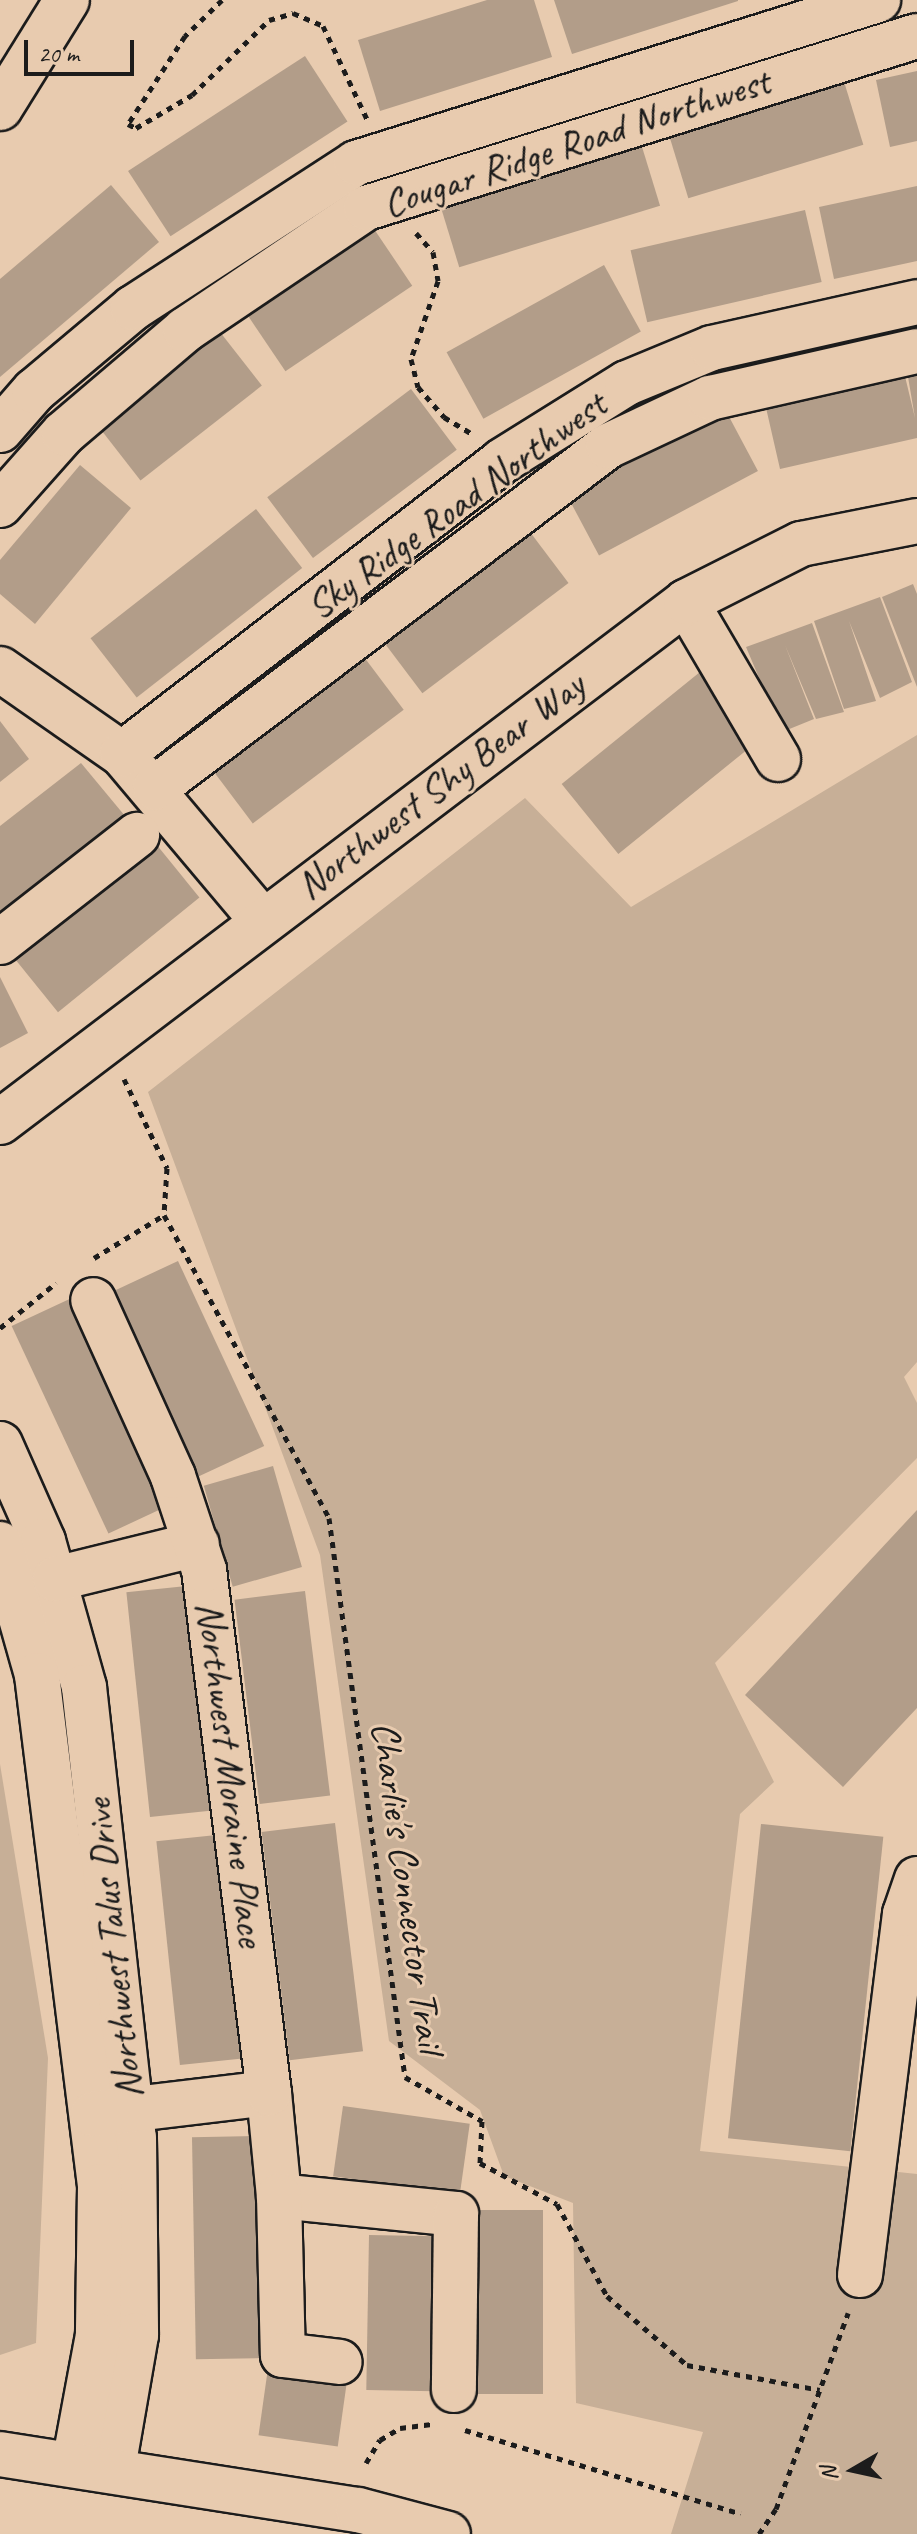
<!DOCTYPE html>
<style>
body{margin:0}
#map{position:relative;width:917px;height:2534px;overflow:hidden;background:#e8cbaf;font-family:Caveat,sans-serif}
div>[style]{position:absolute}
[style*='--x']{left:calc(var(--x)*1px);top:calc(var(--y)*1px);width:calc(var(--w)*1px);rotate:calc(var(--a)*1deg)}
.green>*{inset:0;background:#c7af97}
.building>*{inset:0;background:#b29d89;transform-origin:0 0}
.path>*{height:5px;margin-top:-2.5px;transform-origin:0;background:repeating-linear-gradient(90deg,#1c1c1c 0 6px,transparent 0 12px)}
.roads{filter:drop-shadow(2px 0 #1c1c1c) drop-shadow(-2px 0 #1c1c1c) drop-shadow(0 2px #1c1c1c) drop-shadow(0 -2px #1c1c1c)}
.minor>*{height:44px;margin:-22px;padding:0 22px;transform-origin:22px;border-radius:22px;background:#e8cbaf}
span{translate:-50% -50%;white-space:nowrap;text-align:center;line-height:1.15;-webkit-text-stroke:6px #e8cbaf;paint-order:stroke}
.street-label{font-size:40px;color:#1c1c1c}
.north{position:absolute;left:813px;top:2430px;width:80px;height:80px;-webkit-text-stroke:6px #e8cbaf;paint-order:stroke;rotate:261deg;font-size:22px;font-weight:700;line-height:32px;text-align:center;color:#1c1c1c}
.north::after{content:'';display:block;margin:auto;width:28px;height:36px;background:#1c1c1c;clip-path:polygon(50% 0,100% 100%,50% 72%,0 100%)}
.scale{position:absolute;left:24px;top:40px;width:110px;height:36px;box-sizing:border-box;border:4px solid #1c1c1c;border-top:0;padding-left:10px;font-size:24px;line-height:28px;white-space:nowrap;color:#1c1c1c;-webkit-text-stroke:6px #e8cbaf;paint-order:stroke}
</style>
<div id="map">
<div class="green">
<i style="clip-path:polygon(917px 735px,917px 1362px,904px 1377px,917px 1403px,917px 1458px,715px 1663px,774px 1782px,740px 1814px,700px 2151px,917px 2174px,917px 2534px,671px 2534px,703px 2432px,576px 2403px,573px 2203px,504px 2176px,480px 2110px,389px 2041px,320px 1555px,148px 1092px,525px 798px,631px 907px)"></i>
<i style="clip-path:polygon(0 1764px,48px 2058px,36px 2343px,0 2355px)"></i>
</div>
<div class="building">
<i style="clip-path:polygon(487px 0,534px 0,552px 57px,380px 111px,358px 40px)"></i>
<i style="clip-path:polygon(554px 0,738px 0,738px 1px,572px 54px)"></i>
<i style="left:305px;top:56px;width:78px;height:211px;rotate:57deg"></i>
<i style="clip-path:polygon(917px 71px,917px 141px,890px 147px,876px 80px)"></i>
<i style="left:842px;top:75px;width:73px;height:183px;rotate:73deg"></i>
<i style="left:639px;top:137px;width:72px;height:210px;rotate:73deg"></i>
<i style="clip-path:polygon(111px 185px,159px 242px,0 377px,0 279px)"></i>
<i style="clip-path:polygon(917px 186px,917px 261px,834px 279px,819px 207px)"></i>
<i style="left:805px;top:210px;width:74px;height:179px;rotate:77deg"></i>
<i style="left:372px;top:226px;width:72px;height:153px;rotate:56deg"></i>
<i style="left:604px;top:265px;width:76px;height:180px;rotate:61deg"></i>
<i style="left:220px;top:332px;width:68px;height:154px;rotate:52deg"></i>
<i style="clip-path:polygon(903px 368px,915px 418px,907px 371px,917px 369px,917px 438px,780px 469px,764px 399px)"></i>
<i style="left:411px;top:389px;width:76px;height:180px;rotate:53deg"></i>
<i style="left:726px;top:411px;width:68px;height:180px;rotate:62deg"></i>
<i style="clip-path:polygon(80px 465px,131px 508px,35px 624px,0 594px,0 560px)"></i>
<i style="left:256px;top:509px;width:75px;height:210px;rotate:52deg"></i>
<i style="left:527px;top:528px;width:69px;height:183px;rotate:53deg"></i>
<i style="clip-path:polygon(913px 584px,917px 594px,917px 687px,882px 597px)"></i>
<i style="clip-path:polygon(880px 597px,912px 682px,880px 698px,849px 621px,876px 701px,844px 709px,814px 621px)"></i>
<i style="clip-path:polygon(812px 623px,844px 712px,816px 719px,785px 645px,814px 719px,782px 732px,746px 647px)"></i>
<i style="left:361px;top:653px;width:71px;height:189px;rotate:53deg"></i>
<i style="left:700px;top:672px;width:90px;height:178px;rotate:51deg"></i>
<i style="clip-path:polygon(0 721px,29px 759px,0 782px)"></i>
<i style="clip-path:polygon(81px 763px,125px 816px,0 915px,0 826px)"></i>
<i style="left:156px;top:844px;width:69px;height:182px;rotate:51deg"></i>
<i style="clip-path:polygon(0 977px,28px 1033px,0 1048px)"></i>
<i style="left:178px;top:1261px;width:204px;height:72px;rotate:65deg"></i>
<i style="left:76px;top:1296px;width:229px;height:71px;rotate:65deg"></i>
<i style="left:273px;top:1466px;width:105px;height:72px;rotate:74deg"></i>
<i style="clip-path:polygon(917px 1510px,917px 1708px,843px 1787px,745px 1695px)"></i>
<i style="left:196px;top:1585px;width:226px;height:70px;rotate:84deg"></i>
<i style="left:305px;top:1591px;width:206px;height:71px;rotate:83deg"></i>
<i style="left:335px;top:1823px;width:230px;height:74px;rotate:83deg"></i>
<i style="left:761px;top:1824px;width:123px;height:316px;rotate:6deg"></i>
<i style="left:226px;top:1834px;width:225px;height:70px;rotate:84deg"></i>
<i style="left:343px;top:2106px;width:128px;height:71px;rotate:8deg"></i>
<i style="left:263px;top:2136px;width:222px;height:71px;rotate:89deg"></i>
<i style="left:477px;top:2210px;width:66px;height:184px"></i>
<i style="left:369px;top:2235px;width:68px;height:155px;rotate:1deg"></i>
<i style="left:268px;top:2368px;width:80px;height:68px;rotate:8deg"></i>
</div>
<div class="path">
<i style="--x:222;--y:0;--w:52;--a:135.8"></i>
<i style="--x:185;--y:36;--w:105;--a:122.9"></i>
<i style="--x:128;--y:124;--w:9;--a:27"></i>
<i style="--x:136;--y:128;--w:65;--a:-30.5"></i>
<i style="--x:192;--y:95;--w:107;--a:-44.2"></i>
<i style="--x:269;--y:20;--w:25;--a:-16"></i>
<i style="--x:293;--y:13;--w:33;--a:23"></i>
<i style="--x:323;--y:26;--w:103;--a:64.7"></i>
<i style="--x:416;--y:233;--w:25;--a:48"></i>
<i style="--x:433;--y:252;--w:29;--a:80"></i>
<i style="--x:438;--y:281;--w:83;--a:109.1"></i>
<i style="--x:411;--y:359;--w:29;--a:76"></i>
<i style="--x:418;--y:387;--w:40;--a:49"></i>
<i style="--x:444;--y:417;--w:33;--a:31"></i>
<i style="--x:124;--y:1079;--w:99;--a:64.2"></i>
<i style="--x:167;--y:1168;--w:47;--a:93.7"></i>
<i style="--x:164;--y:1215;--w:345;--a:61.4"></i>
<i style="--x:329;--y:1518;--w:564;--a:82.26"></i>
<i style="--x:405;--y:2077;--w:89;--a:29.7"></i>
<i style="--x:482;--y:2121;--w:42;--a:92.7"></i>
<i style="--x:480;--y:2163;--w:87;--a:28"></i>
<i style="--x:557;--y:2204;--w:105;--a:61.5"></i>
<i style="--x:607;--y:2296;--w:106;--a:40.8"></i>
<i style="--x:687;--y:2365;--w:135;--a:10.6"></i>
<i style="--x:94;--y:1258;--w:82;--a:-31.6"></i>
<i style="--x:0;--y:1328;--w:72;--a:-38.8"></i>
<i style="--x:465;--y:2430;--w:288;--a:16.9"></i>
<i style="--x:366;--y:2463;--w:27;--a:-59"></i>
<i style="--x:380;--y:2440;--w:23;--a:-31"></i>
<i style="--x:400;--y:2428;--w:32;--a:-7"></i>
<i style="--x:759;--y:2534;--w:30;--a:-56"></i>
<i style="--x:776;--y:2509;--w:209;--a:-69.8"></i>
</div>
<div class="roads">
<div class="minor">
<i style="--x:0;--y:108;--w:127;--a:-58.2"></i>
<i style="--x:0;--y:430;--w:52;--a:-48.9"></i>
<i style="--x:34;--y:391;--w:129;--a:-40"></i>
<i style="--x:133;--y:308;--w:266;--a:-33"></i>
<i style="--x:356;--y:163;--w:547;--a:-17.34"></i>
<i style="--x:0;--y:505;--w:96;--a:-48.4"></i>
<i style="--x:64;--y:433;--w:159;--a:-40.4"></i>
<i style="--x:185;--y:330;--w:218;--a:-34"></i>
<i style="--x:366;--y:208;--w:577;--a:-17.34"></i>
<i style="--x:686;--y:602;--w:182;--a:59.6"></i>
<i style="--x:0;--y:669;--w:149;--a:34.9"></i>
<i style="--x:122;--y:754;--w:217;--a:49.9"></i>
<i style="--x:122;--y:754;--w:480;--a:-37.6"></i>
<i style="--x:502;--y:461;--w:147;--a:-32"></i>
<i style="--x:627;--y:383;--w:92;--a:-22.4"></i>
<i style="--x:712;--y:348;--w:210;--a:-12.6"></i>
<i style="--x:155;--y:788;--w:568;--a:-37.05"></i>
<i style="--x:608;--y:446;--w:113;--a:-25.2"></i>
<i style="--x:710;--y:398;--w:212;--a:-12.8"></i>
<i style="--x:0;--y:942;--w:174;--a:-38"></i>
<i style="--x:0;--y:1122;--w:861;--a:-37.16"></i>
<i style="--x:686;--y:602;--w:129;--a:-26.8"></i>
<i style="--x:801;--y:544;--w:118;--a:-11.2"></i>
<i style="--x:0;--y:1444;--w:106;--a:66.1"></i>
<i style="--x:43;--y:1541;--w:152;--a:74.3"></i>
<i style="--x:84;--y:1687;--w:454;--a:83.7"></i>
<i style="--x:134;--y:2138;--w:197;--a:89.4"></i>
<i style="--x:136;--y:2335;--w:135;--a:99.8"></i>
<i style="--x:0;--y:1544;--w:136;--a:74.2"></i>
<i style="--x:37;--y:1675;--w:515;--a:82.97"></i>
<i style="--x:100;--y:2186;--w:149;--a:90.8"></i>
<i style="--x:98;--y:2335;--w:131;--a:100.5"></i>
<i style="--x:55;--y:1579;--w:146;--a:-13.8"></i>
<i style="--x:269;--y:2093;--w:103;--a:84.5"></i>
<i style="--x:279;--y:2196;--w:178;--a:5.8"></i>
<i style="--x:456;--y:2214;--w:176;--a:90.7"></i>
<i style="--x:93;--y:2114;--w:177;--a:-6.8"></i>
<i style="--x:269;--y:2093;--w:527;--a:-97.08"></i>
<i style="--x:204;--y:1570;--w:99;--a:-108.3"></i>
<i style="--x:173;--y:1476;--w:193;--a:-114.4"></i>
<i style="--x:279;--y:2196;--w:159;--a:88.6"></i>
<i style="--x:283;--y:2355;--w:57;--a:7"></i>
<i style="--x:860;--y:2275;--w:364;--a:-82.9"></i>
<i style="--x:905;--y:1914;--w:37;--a:-71"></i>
<i style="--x:0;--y:2454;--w:362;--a:8.9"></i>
<i style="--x:358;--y:2510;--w:93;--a:14.9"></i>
</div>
</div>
<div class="street-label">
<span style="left:576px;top:142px;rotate:-18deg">Cougar Ridge Road Northwest</span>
<span style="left:456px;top:505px;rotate:-36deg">Sky Ridge Road Northwest</span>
<span style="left:440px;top:785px;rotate:-37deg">Northwest Shy Bear Way</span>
<span style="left:231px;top:1774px;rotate:83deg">Northwest Moraine Place</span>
<span style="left:408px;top:1887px;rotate:82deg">Charlie's Connector Trail</span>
<span style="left:113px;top:1949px;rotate:-96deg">Northwest Talus Drive</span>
</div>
<div class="north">N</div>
<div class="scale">20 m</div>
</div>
